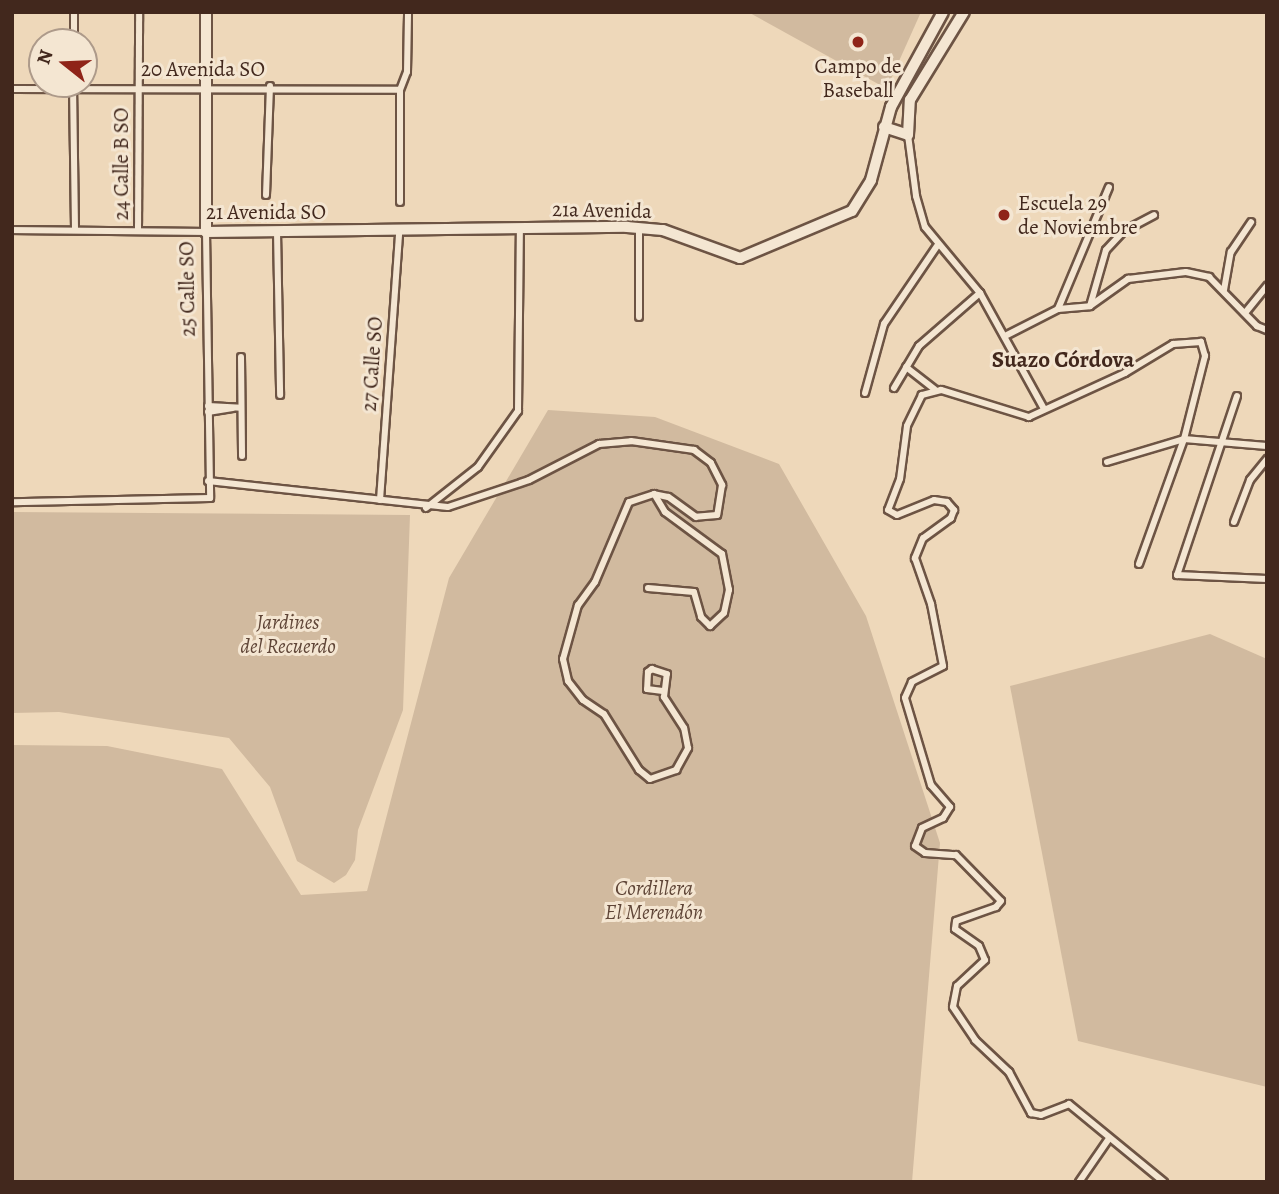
<!DOCTYPE html>
<meta charset="utf-8">
<style>
body{margin:0}
#map{position:relative;width:1279px;height:1194px;overflow:hidden;background:#eed8ba;font-family:Alegreya,serif}
div>[style]{position:absolute}
[style*='--x']{left:calc(var(--x)*1px);top:calc(var(--y)*1px);width:calc(var(--w)*1px);rotate:calc(var(--a)*1deg)}
.green>*{inset:0;background:#d1ba9f}
.roads{filter:drop-shadow(2px 0 #6d5444) drop-shadow(-2px 0 #6d5444) drop-shadow(0 2px #6d5444) drop-shadow(0 -2px #6d5444)}
.street>*{height:6px;margin:-3px;padding:0 3px;transform-origin:3px;border-radius:3px;background:#f4e6d2}
.secondary>*{height:10px;margin:-5px;padding:0 5px;transform-origin:5px;border-radius:5px;background:#f4e6d2}
.dots>*{width:19px;height:19px;translate:-50% -50%;box-sizing:border-box;border:4px solid #f4e6d2;border-radius:50%}
span{translate:-50% -50%;white-space:nowrap;text-align:center;line-height:1.15;-webkit-text-stroke:6px #f4e6d2;paint-order:stroke}
.poi-label{font-size:21px;color:#42281d}
.left{translate:0 -50%;text-align:left}
.street-label{font-size:21px;color:#42281d}
.park-label{font-size:21px;color:#5f4537;font-style:italic}
.neighbourhood-label{font-size:23px;color:#42281d;font-weight:700}
.frame{position:absolute;inset:0;border:14px solid #42281d;pointer-events:none}
.north{position:absolute;left:28px;top:28px;width:70px;height:70px;box-sizing:border-box;background:#f4e6d2;border:2px solid #ad9a8a;border-radius:50%;rotate:288deg;font-size:19px;font-weight:700;line-height:28px;text-align:center;color:#42281d}
.north::after{content:'';display:block;margin:auto;width:24px;height:32px;background:#8f2418;clip-path:polygon(50% 0,100% 100%,50% 72%,0 100%)}
</style>
<div id="map">
<div class="green">
<i style="clip-path:polygon(748px 12px,921px 12px,891px 79px,880px 85px)"></i>
<i style="clip-path:polygon(548px 410px,655px 417px,779px 464px,866px 616px,940px 843px,912px 1182px,12px 1182px,12px 745px,107px 746px,222px 769px,301px 895px,367px 891px,449px 578px)"></i>
<i style="clip-path:polygon(12px 512px,410px 515px,403px 710px,358px 830px,355px 860px,346px 875px,334px 883px,297px 861px,270px 787px,229px 738px,59px 712px,12px 713px)"></i>
<i style="clip-path:polygon(1210px 634px,1267px 659px,1267px 1087px,1078px 1041px,1010px 686px)"></i>
</div>
<div class="roads">
<div class="street">
<i style="--x:74;--y:42;--w:30;--a:-90"></i>
<i style="--x:73;--y:85;--w:145;--a:89.2"></i>
<i style="--x:12;--y:89;--w:388;--a:0.1"></i>
<i style="--x:400;--y:90;--w:112;--a:90"></i>
<i style="--x:400;--y:90;--w:19;--a:-69"></i>
<i style="--x:407;--y:72;--w:60;--a:-89"></i>
<i style="--x:908;--y:135;--w:62;--a:82.5"></i>
<i style="--x:916;--y:196;--w:32;--a:74"></i>
<i style="--x:925;--y:227;--w:86;--a:50.2"></i>
<i style="--x:980;--y:293;--w:132;--a:61.1"></i>
<i style="--x:266;--y:195;--w:109;--a:-87.9"></i>
<i style="--x:12;--y:230;--w:194;--a:0.6"></i>
<i style="--x:206;--y:232;--w:266;--a:89.1"></i>
<i style="--x:210;--y:498;--w:198;--a:178.8"></i>
<i style="--x:138;--y:231;--w:219;--a:-89.7"></i>
<i style="--x:277;--y:232;--w:163;--a:88.9"></i>
<i style="--x:1224;--y:290;--w:39;--a:-80"></i>
<i style="--x:1231;--y:252;--w:36;--a:-56"></i>
<i style="--x:1090;--y:306;--w:58;--a:-74.1"></i>
<i style="--x:1106;--y:250;--w:26;--a:-47"></i>
<i style="--x:1124;--y:231;--w:34;--a:-28"></i>
<i style="--x:1058;--y:309;--w:132;--a:-67.3"></i>
<i style="--x:1245;--y:313;--w:35;--a:-51"></i>
<i style="--x:639;--y:317;--w:87;--a:-90"></i>
<i style="--x:1007;--y:335;--w:57;--a:-27"></i>
<i style="--x:1058;--y:309;--w:32;--a:-5"></i>
<i style="--x:1090;--y:306;--w:47;--a:-35.4"></i>
<i style="--x:1128;--y:279;--w:58;--a:-6.9"></i>
<i style="--x:1186;--y:272;--w:24;--a:12"></i>
<i style="--x:1209;--y:277;--w:69;--a:45.6"></i>
<i style="--x:1257;--y:326;--w:11;--a:22"></i>
<i style="--x:241;--y:357;--w:99;--a:89.4"></i>
<i style="--x:906;--y:367;--w:36;--a:38"></i>
<i style="--x:894;--y:388;--w:49;--a:-59.2"></i>
<i style="--x:919;--y:346;--w:81;--a:-41"></i>
<i style="--x:865;--y:393;--w:72;--a:-74.6"></i>
<i style="--x:884;--y:324;--w:94;--a:-55.8"></i>
<i style="--x:1237;--y:396;--w:189;--a:108.5"></i>
<i style="--x:1177;--y:575;--w:90;--a:2.5"></i>
<i style="--x:208;--y:406;--w:33;--a:3"></i>
<i style="--x:208;--y:412;--w:25;--a:-9"></i>
<i style="--x:1107;--y:462;--w:80;--a:-16.6"></i>
<i style="--x:1184;--y:439;--w:83;--a:4.8"></i>
<i style="--x:208;--y:481;--w:241;--a:6.2"></i>
<i style="--x:448;--y:507;--w:85;--a:-18.4"></i>
<i style="--x:529;--y:480;--w:79;--a:-27.2"></i>
<i style="--x:599;--y:444;--w:32;--a:-5"></i>
<i style="--x:631;--y:441;--w:64;--a:8.1"></i>
<i style="--x:694;--y:450;--w:21;--a:37"></i>
<i style="--x:711;--y:463;--w:25;--a:63"></i>
<i style="--x:722;--y:485;--w:30;--a:99"></i>
<i style="--x:717;--y:515;--w:21;--a:175"></i>
<i style="--x:696;--y:517;--w:34;--a:-144"></i>
<i style="--x:668;--y:497;--w:14;--a:-168"></i>
<i style="--x:654;--y:494;--w:26;--a:162"></i>
<i style="--x:629;--y:502;--w:87;--a:113"></i>
<i style="--x:595;--y:582;--w:29;--a:126"></i>
<i style="--x:578;--y:605;--w:56;--a:105.5"></i>
<i style="--x:563;--y:659;--w:23;--a:77"></i>
<i style="--x:568;--y:681;--w:24;--a:52"></i>
<i style="--x:583;--y:700;--w:25;--a:34"></i>
<i style="--x:604;--y:714;--w:66;--a:58"></i>
<i style="--x:639;--y:770;--w:14;--a:39"></i>
<i style="--x:650;--y:779;--w:28;--a:-19"></i>
<i style="--x:676;--y:770;--w:25;--a:-61"></i>
<i style="--x:688;--y:748;--w:20;--a:-101"></i>
<i style="--x:684;--y:728;--w:37;--a:-123"></i>
<i style="--x:664;--y:697;--w:23;--a:-83"></i>
<i style="--x:667;--y:674;--w:16;--a:-162"></i>
<i style="--x:652;--y:669;--w:5;--a:143"></i>
<i style="--x:648;--y:672;--w:17;--a:93"></i>
<i style="--x:647;--y:689;--w:16;--a:7"></i>
<i style="--x:380;--y:500;--w:269;--a:-85.9"></i>
<i style="--x:426;--y:508;--w:66;--a:-38.3"></i>
<i style="--x:478;--y:467;--w:69;--a:-54.5"></i>
<i style="--x:518;--y:411;--w:181;--a:-89.4"></i>
<i style="--x:1234;--y:522;--w:45;--a:-69.1"></i>
<i style="--x:1250;--y:480;--w:27;--a:-51"></i>
<i style="--x:1139;--y:564;--w:133;--a:-70.2"></i>
<i style="--x:1184;--y:439;--w:86;--a:-75.8"></i>
<i style="--x:1205;--y:356;--w:15;--a:-106"></i>
<i style="--x:1201;--y:342;--w:28;--a:176"></i>
<i style="--x:1173;--y:344;--w:56;--a:148.9"></i>
<i style="--x:1125;--y:373;--w:106;--a:155.4"></i>
<i style="--x:1029;--y:417;--w:92;--a:-162.9"></i>
<i style="--x:941;--y:390;--w:20;--a:165"></i>
<i style="--x:922;--y:395;--w:34;--a:116"></i>
<i style="--x:907;--y:426;--w:53;--a:97.5"></i>
<i style="--x:900;--y:479;--w:33;--a:111"></i>
<i style="--x:888;--y:510;--w:10;--a:29"></i>
<i style="--x:897;--y:515;--w:40;--a:-22"></i>
<i style="--x:934;--y:500;--w:13;--a:9"></i>
<i style="--x:947;--y:502;--w:11;--a:49"></i>
<i style="--x:954;--y:510;--w:9;--a:111"></i>
<i style="--x:951;--y:518;--w:34;--a:144"></i>
<i style="--x:923;--y:538;--w:22;--a:112"></i>
<i style="--x:915;--y:558;--w:49;--a:70.8"></i>
<i style="--x:931;--y:604;--w:63;--a:79"></i>
<i style="--x:943;--y:666;--w:35;--a:153"></i>
<i style="--x:912;--y:682;--w:17;--a:114"></i>
<i style="--x:905;--y:698;--w:91;--a:73.4"></i>
<i style="--x:931;--y:785;--w:29;--a:49"></i>
<i style="--x:950;--y:807;--w:13;--a:122"></i>
<i style="--x:943;--y:818;--w:23;--a:155"></i>
<i style="--x:922;--y:828;--w:19;--a:111"></i>
<i style="--x:915;--y:846;--w:12;--a:35"></i>
<i style="--x:925;--y:853;--w:31;--a:4"></i>
<i style="--x:956;--y:855;--w:64;--a:45.6"></i>
<i style="--x:1001;--y:901;--w:8;--a:130"></i>
<i style="--x:996;--y:907;--w:42;--a:160.7"></i>
<i style="--x:956;--y:921;--w:8;--a:97"></i>
<i style="--x:955;--y:929;--w:29;--a:35"></i>
<i style="--x:979;--y:946;--w:15;--a:67"></i>
<i style="--x:985;--y:960;--w:38;--a:137"></i>
<i style="--x:957;--y:986;--w:21;--a:101"></i>
<i style="--x:953;--y:1007;--w:40;--a:56"></i>
<i style="--x:975;--y:1040;--w:47;--a:43.3"></i>
<i style="--x:1009;--y:1072;--w:47;--a:61.8"></i>
<i style="--x:1031;--y:1113;--w:10;--a:11"></i>
<i style="--x:1041;--y:1115;--w:30;--a:-21"></i>
<i style="--x:1069;--y:1104;--w:123;--a:39.4"></i>
<i style="--x:648;--y:588;--w:46;--a:5"></i>
<i style="--x:694;--y:592;--w:26;--a:74"></i>
<i style="--x:701;--y:617;--w:13;--a:45"></i>
<i style="--x:710;--y:626;--w:19;--a:-43"></i>
<i style="--x:724;--y:613;--w:24;--a:-78"></i>
<i style="--x:729;--y:590;--w:37;--a:-101"></i>
<i style="--x:722;--y:554;--w:71;--a:-143.6"></i>
<i style="--x:665;--y:512;--w:21;--a:-121"></i>
<i style="--x:1079;--y:1182;--w:51;--a:-55.4"></i>
</div>
<div class="secondary">
<i style="--x:206;--y:12;--w:220;--a:90"></i>
<i style="--x:206;--y:232;--w:421;--a:-0.7"></i>
<i style="--x:627;--y:227;--w:36;--a:5"></i>
<i style="--x:663;--y:230;--w:82;--a:20"></i>
<i style="--x:740;--y:258;--w:121;--a:-22.8"></i>
<i style="--x:852;--y:211;--w:36;--a:-58"></i>
<i style="--x:871;--y:180;--w:76;--a:-74.7"></i>
<i style="--x:891;--y:107;--w:108;--a:-61.3"></i>
<i style="--x:884;--y:127;--w:25;--a:18"></i>
<i style="--x:908;--y:135;--w:35;--a:-87"></i>
<i style="--x:910;--y:100;--w:103;--a:-58.5"></i>
</div>
</div>
<div class="dots">
<i style="left:858px;top:42px;background:#8f2418"></i>
<i style="left:1004px;top:215px;background:#8f2418"></i>
</div>
<div class="poi-label">
<span style="left:858px;top:78px">Campo de<br>Baseball</span>
<span class="left" style="left:1018px;top:215px">Escuela 29<br>de Noviembre</span>
</div>
<div class="street-label">
<span style="left:203px;top:69px">20 Avenida SO</span>
<span style="left:121px;top:164px;rotate:-90deg">24 Calle B SO</span>
<span style="left:602px;top:210px;rotate:1deg">21a Avenida</span>
<span style="left:266px;top:212px">21 Avenida SO</span>
<span style="left:187px;top:289px;rotate:-91deg">25 Calle SO</span>
<span style="left:372px;top:364px;rotate:-86deg">27 Calle SO</span>
</div>
<div class="park-label">
<span style="left:288px;top:634px">Jardines<br>del Recuerdo</span>
<span style="left:654px;top:900px">Cordillera<br>El Merendón</span>
</div>
<div class="neighbourhood-label">
<span style="left:1063px;top:360px">Suazo Córdova</span>
</div>
<div class="frame"></div>
<div class="north">N</div>
</div>
